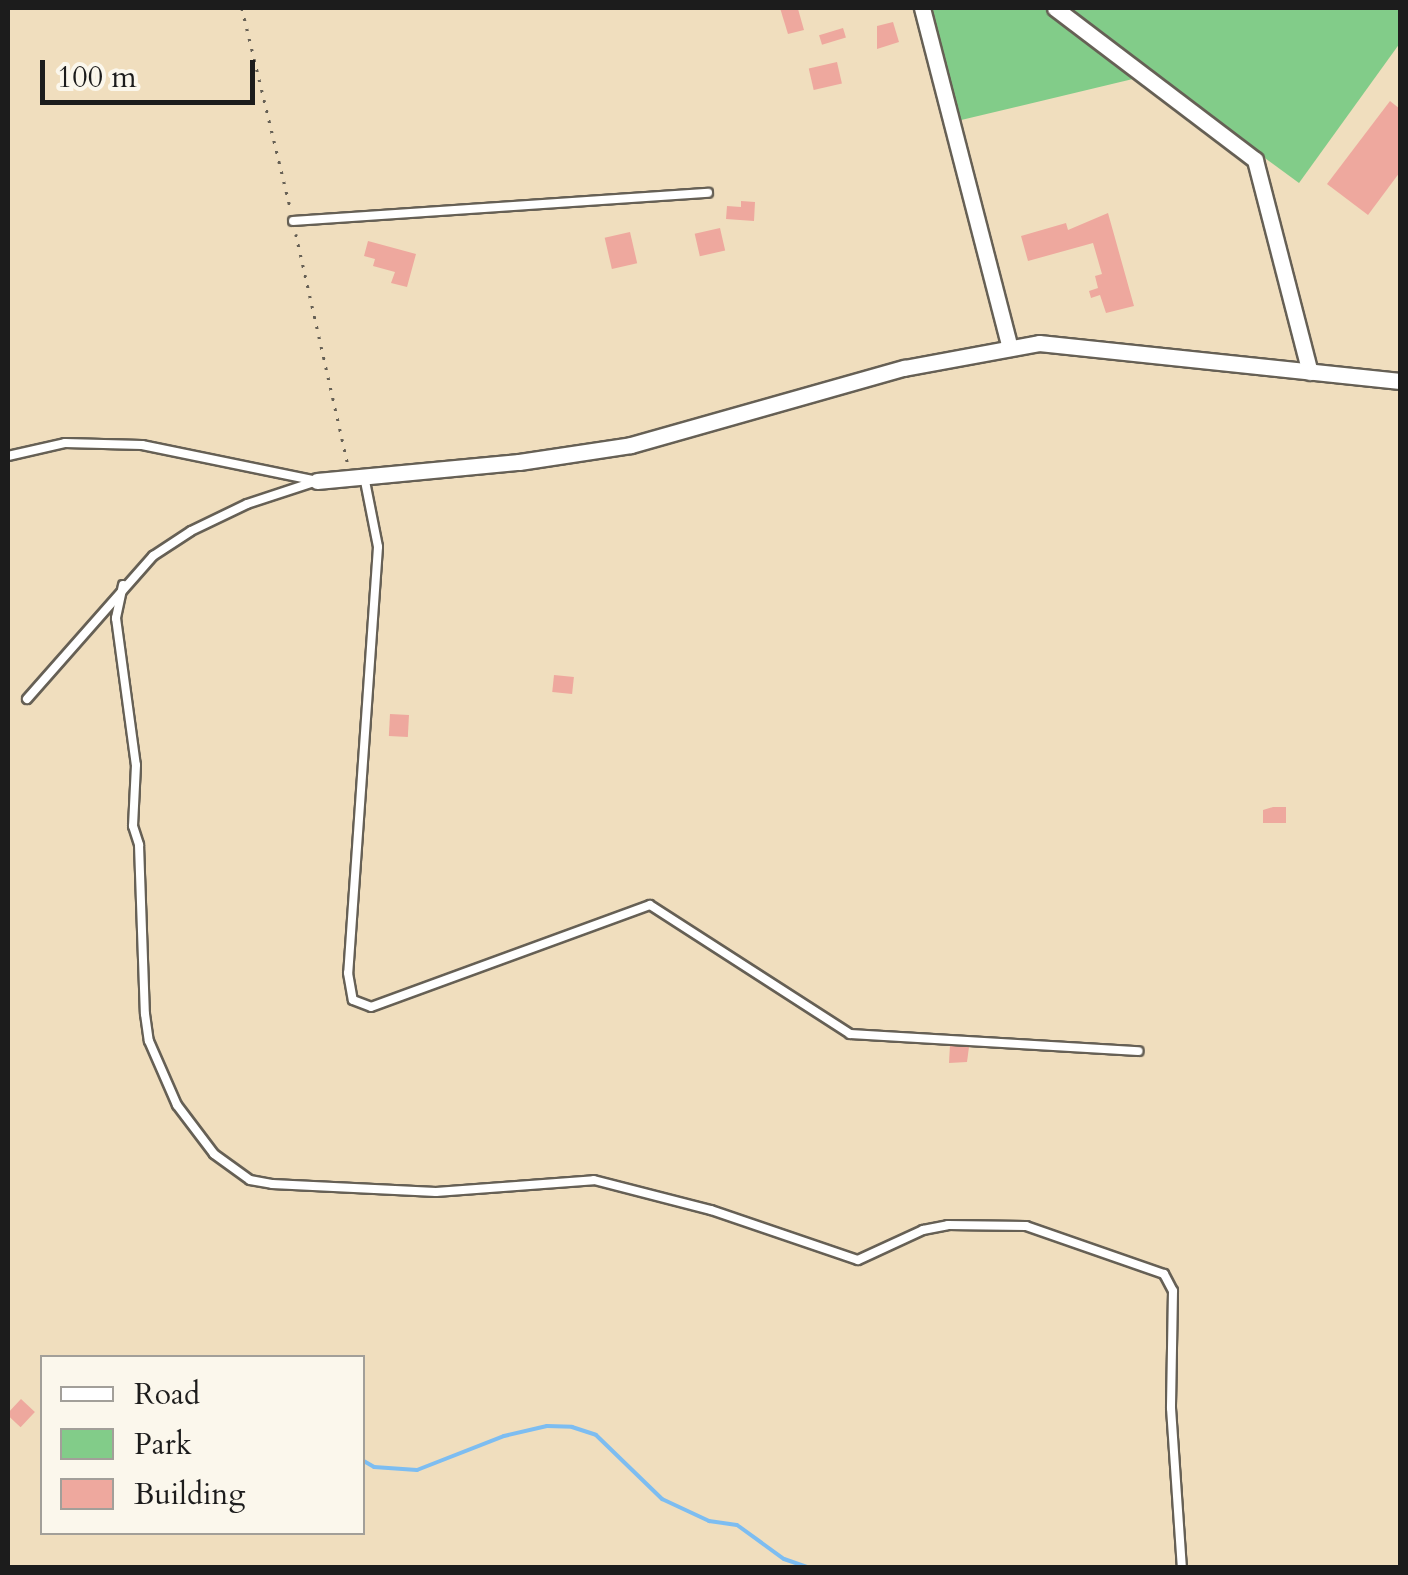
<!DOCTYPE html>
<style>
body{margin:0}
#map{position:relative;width:1408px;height:1575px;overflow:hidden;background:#f0debe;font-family:Cardo,serif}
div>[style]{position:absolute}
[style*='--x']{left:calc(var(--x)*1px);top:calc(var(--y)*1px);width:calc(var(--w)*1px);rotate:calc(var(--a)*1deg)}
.green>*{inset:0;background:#82cc89}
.stream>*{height:4px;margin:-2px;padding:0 2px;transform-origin:2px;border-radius:2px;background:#7dbdf1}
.building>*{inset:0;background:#eea89e;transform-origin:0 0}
.path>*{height:2.5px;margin-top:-1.25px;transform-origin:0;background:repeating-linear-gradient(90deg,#666055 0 2.5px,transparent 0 10.5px)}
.roads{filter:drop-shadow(2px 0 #666055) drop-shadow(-2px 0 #666055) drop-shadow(0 2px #666055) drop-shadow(0 -2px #666055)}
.service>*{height:8px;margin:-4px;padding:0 4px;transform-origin:4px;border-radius:4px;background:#fff}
.minor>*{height:15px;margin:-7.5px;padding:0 7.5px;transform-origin:7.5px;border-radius:7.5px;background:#fff}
span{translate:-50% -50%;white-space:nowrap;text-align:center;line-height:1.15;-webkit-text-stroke:8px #fbf7ec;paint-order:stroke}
.frame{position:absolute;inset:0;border:10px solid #1c1c1c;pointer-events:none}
.legend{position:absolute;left:40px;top:1355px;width:325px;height:180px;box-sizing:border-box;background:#fbf7ec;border:2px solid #a29f99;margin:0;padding:12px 18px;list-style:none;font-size:30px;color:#1c1c1c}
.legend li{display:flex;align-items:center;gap:20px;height:50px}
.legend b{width:50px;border:2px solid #a29f99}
.scale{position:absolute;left:40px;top:60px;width:215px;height:45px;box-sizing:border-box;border:5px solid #1c1c1c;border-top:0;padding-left:12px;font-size:30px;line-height:35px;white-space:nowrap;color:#1c1c1c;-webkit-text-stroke:8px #fbf7ec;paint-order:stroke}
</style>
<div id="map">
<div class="green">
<i style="clip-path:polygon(927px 8px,1047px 8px,1137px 78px,957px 121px)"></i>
<i style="clip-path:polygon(1061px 8px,1400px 8px,1400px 43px,1299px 183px)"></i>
</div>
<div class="stream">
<i style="--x:362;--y:1460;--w:14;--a:30"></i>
<i style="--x:374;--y:1467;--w:43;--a:4"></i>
<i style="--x:417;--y:1470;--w:93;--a:-21.3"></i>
<i style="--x:504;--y:1436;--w:44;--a:-13.1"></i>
<i style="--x:547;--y:1426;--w:25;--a:2"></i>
<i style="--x:572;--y:1427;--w:25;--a:18"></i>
<i style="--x:596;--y:1435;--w:92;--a:44.1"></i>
<i style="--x:662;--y:1499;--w:52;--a:25.1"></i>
<i style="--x:709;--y:1521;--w:28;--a:8"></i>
<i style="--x:737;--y:1525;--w:58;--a:35.9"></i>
<i style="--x:784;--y:1559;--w:28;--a:19"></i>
</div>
<div class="building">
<i style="clip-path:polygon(780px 8px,798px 9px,804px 30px,788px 34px)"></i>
<i style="clip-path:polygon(893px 22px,899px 42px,877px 49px,877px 26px)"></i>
<i style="left:843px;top:28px;width:10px;height:25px;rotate:73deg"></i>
<i style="left:837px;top:62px;width:22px;height:29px;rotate:77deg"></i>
<i style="clip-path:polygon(1390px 101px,1400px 109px,1400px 172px,1368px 215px,1327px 184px)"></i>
<i style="clip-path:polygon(741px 201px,755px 202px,754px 221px,726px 219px,727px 206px,741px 207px)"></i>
<i style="clip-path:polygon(1108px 213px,1134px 306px,1106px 313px,1100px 295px,1091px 298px,1089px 291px,1098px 288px,1095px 276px,1102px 274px,1093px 243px,1028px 261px,1021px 236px,1066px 223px,1068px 230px)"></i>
<i style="left:720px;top:228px;width:23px;height:26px;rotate:77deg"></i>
<i style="left:630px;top:232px;width:32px;height:26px;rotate:77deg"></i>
<i style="clip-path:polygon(368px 241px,416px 254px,407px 287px,391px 283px,395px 272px,373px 266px,375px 259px,364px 256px)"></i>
<i style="left:554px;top:675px;width:20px;height:17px;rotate:6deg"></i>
<i style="left:390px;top:714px;width:19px;height:22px;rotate:3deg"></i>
<i style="clip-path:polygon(1273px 807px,1286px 807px,1286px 823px,1263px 823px,1263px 810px)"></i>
<i style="clip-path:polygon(950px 1045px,969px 1047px,967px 1062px,949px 1063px)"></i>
<i style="left:21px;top:1399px;width:19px;height:21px;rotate:43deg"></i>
</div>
<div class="path">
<i style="--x:242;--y:8;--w:209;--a:76.4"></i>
<i style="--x:296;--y:234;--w:237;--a:77.3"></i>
</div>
<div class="roads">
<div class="service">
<i style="--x:293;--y:221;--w:416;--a:-3.9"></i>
<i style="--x:8;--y:456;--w:58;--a:-12.8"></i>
<i style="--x:65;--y:443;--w:77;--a:1.5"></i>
<i style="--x:142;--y:445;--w:179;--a:11.6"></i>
<i style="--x:364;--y:476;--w:72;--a:78.8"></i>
<i style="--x:378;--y:547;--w:427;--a:94"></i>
<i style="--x:348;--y:973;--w:27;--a:80"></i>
<i style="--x:353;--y:1000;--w:19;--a:21"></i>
<i style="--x:371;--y:1007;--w:297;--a:-20.1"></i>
<i style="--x:650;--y:905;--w:238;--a:32.8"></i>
<i style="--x:850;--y:1034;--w:289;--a:3.4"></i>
<i style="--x:123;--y:585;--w:34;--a:102"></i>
<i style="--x:116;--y:618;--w:148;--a:82.3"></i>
<i style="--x:136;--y:765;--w:61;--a:92.8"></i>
<i style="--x:133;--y:826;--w:20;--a:72"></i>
<i style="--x:139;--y:845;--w:169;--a:88"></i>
<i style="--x:145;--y:1014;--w:27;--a:82"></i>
<i style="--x:149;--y:1041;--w:70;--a:66.4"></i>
<i style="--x:177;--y:1105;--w:61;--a:52.9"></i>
<i style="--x:214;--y:1154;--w:44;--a:35.8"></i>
<i style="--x:250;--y:1180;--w:22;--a:10"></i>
<i style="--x:272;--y:1184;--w:164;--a:2.8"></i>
<i style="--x:436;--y:1192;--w:158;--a:-4.3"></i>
<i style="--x:594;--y:1180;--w:121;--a:14.4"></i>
<i style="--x:711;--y:1210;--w:155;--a:18.8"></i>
<i style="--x:858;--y:1260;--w:72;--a:-24.8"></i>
<i style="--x:923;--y:1230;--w:25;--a:-11"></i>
<i style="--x:948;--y:1225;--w:78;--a:0.7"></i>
<i style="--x:1026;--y:1226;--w:146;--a:19.2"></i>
<i style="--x:1164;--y:1274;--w:19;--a:62"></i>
<i style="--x:1173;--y:1291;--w:117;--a:91"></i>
<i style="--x:1171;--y:1408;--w:160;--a:86.1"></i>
<i style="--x:27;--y:699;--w:191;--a:-48.6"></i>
<i style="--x:153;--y:556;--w:45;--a:-33.3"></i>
<i style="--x:191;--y:531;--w:62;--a:-25.7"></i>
<i style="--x:247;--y:504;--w:74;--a:-18.2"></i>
</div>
<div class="minor">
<i style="--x:922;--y:8;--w:351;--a:75.5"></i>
<i style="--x:1055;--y:8;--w:251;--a:37.2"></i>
<i style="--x:1255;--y:160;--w:219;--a:75.5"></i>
<i style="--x:317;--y:481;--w:203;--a:-5.4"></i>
<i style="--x:519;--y:462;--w:113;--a:-8.6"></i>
<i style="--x:631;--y:445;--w:284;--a:-15.8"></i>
<i style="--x:904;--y:368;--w:137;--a:-10.5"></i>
<i style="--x:1039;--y:343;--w:363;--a:6"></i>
</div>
</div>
<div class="frame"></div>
<ul class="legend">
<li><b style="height:12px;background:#fff"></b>Road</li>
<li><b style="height:28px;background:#82cc89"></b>Park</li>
<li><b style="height:28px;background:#eea89e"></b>Building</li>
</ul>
<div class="scale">100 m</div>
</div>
